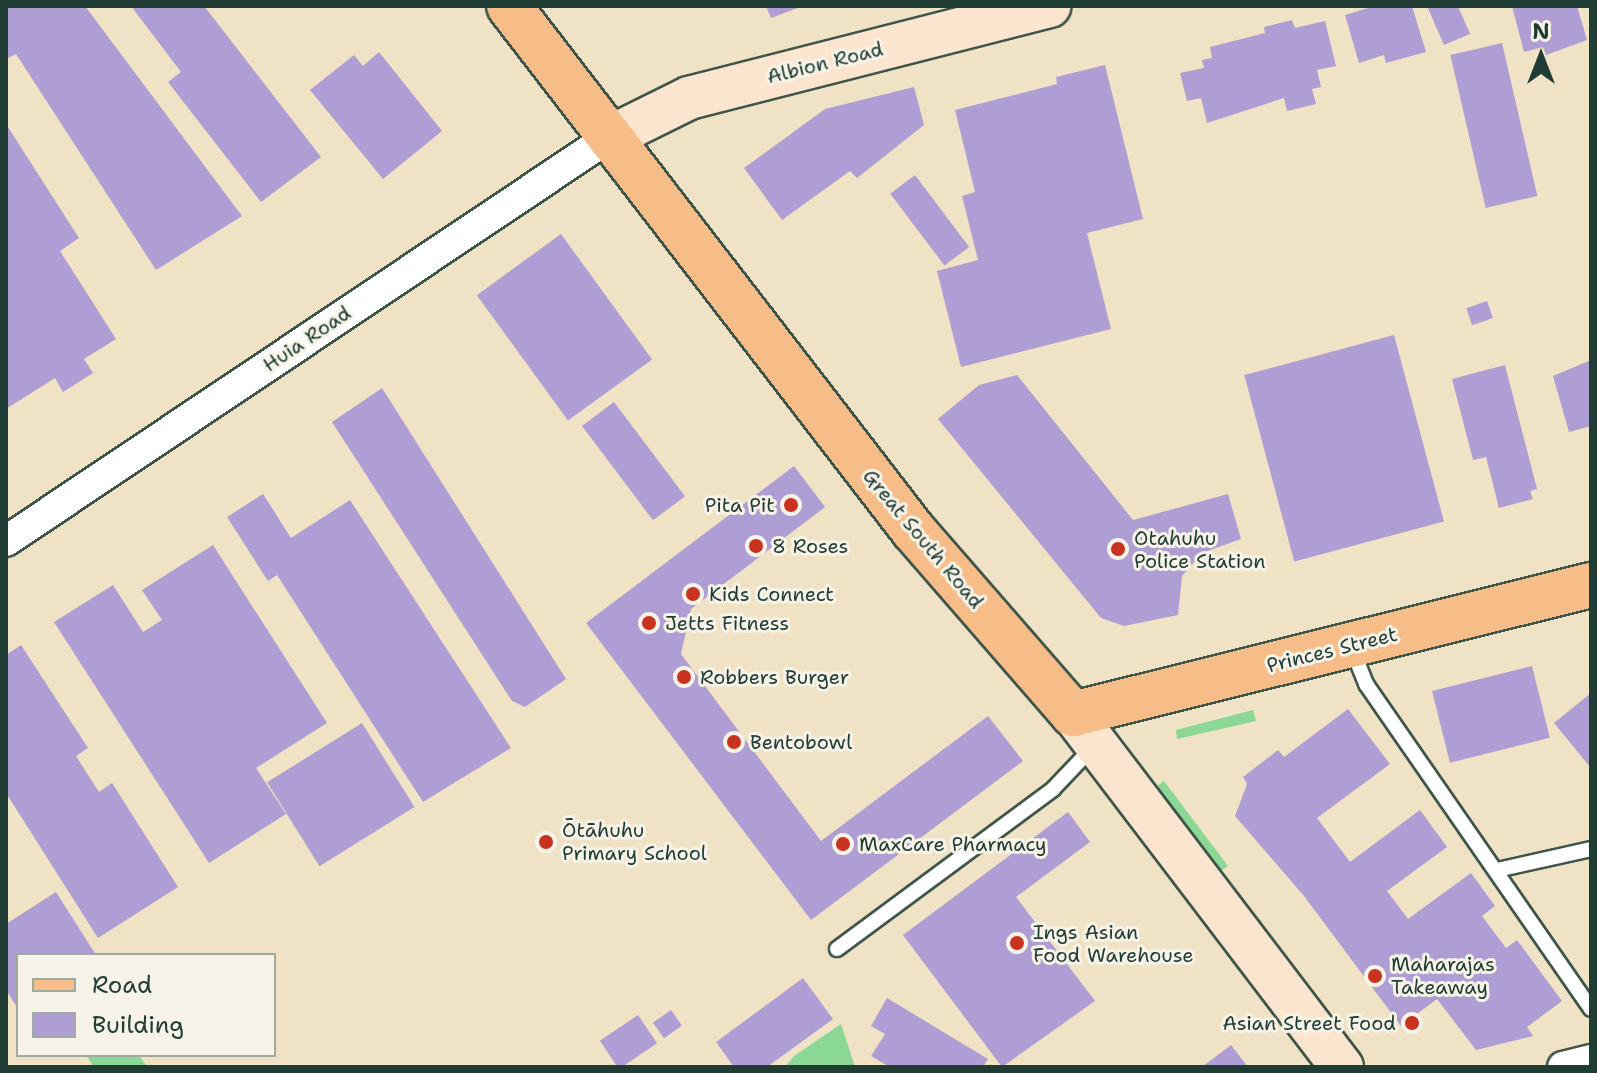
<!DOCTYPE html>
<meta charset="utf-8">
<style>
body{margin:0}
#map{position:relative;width:1597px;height:1073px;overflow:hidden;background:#f0e2c4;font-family:"Shantell Sans",sans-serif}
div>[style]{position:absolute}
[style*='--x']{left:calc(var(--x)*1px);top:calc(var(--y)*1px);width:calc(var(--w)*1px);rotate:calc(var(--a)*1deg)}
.green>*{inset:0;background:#8bd795;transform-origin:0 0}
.building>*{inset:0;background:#ae9ed3;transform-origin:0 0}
.roads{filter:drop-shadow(2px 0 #3e564a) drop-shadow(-2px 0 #3e564a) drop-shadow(0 2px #3e564a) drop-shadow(0 -2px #3e564a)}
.lane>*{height:14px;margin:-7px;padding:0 7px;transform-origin:7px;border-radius:7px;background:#fff}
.street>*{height:30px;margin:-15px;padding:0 15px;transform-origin:15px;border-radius:15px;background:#fff}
.secondary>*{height:42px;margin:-21px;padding:0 21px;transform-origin:21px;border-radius:21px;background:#fce5cf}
.primary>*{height:44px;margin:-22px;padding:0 22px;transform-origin:22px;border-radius:22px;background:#f7bd88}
.dots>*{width:22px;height:22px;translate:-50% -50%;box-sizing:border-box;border:4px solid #f7f3e8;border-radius:50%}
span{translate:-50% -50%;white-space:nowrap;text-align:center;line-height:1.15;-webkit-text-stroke:6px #f7f3e8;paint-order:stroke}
.street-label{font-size:20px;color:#1f3d34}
.poi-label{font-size:20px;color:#1f3d34}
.right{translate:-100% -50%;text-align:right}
.left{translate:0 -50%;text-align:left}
.frame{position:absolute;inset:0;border:8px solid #1f3d34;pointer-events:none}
.legend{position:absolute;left:16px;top:953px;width:260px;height:104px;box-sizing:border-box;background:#f7f3e8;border:2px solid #a1aaa0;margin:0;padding:10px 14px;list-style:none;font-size:24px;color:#1f3d34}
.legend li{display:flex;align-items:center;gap:16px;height:40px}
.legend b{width:40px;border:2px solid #a1aaa0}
.north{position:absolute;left:1501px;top:16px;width:80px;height:80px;-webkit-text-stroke:6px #f7f3e8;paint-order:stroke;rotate:0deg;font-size:22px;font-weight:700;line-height:32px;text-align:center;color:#1f3d34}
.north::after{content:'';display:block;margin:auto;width:28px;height:36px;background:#1f3d34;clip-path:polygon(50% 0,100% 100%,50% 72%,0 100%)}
</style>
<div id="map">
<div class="green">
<i style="clip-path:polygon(1253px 710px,1256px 721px,1177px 739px,1176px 730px)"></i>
<i style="left:1164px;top:781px;width:106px;height:13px;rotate:53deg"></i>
<i style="clip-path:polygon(841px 1024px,855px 1067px,785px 1067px,794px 1056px)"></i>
<i style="clip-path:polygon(86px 1055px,139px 1055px,147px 1067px,94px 1067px)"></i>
</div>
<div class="building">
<i style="clip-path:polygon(6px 6px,85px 6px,242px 216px,156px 270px,16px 54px,6px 59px)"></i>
<i style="clip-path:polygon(131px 6px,204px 6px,321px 157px,261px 202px,168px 82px,181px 72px)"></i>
<i style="clip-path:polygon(766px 6px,803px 6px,771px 18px)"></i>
<i style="clip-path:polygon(1375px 6px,1412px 6px,1426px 52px,1386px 63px,1384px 55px,1359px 63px,1345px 15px)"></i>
<i style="clip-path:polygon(1427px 6px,1458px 6px,1470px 34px,1444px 45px)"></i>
<i style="clip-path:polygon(1512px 6px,1577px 6px,1587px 40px,1546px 55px,1543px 47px,1524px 52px)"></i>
<i style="clip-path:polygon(1292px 20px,1295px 28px,1325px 21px,1336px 66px,1317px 70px,1321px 87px,1312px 89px,1316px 104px,1287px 111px,1284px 98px,1207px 123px,1201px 98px,1187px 101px,1180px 73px,1204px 68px,1202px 60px,1212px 58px,1210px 47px,1265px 33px,1264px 27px)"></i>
<i style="left:1502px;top:43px;width:157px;height:53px;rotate:77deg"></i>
<i style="clip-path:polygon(379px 52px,442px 131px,383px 179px,310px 90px,354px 55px,363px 66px)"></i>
<i style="clip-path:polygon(1105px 65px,1143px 219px,1087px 233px,1111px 329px,961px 367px,937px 271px,978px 260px,962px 196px,975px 192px,955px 110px,1057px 84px,1056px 77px)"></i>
<i style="clip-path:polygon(914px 87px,924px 125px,857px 178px,850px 171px,782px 220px,744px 168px,825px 109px)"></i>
<i style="clip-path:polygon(6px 124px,79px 238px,60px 251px,116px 339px,84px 359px,93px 373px,63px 392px,55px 378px,6px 409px)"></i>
<i style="left:915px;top:175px;width:90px;height:31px;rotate:53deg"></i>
<i style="left:561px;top:234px;width:155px;height:104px;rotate:54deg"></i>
<i style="left:1487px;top:301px;width:18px;height:22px;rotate:71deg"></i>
<i style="left:1394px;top:335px;width:193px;height:155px;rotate:75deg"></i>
<i style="clip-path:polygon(1591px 360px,1591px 426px,1569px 432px,1553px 376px)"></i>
<i style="clip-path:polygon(1505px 365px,1537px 489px,1530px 491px,1533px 499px,1499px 508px,1486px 457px,1473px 460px,1452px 379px)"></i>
<i style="clip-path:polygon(1017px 375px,1133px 520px,1228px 494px,1241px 539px,1202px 553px,1182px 576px,1178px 615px,1124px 626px,1101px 618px,938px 419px,979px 385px)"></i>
<i style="clip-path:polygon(382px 388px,566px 679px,525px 707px,512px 701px,332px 422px)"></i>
<i style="left:614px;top:402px;width:118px;height:40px;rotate:53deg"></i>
<i style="clip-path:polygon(794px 466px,825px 507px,691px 609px,681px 654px,821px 841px,988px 716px,1023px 761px,811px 920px,586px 623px)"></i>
<i style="clip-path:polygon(263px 494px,291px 538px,350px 500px,511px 748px,423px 802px,277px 575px,268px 581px,227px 517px)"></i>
<i style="clip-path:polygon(213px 545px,327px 723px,256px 768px,286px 814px,209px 863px,54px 622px,113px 585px,143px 632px,162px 620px,142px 590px)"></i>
<i style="clip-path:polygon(21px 645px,88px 748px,76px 756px,99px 792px,112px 783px,178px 887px,98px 938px,6px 793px,6px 655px)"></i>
<i style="left:1532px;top:666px;width:74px;height:103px;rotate:76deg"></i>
<i style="clip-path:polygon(1591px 693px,1591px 768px,1554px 723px)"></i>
<i style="clip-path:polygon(1348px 709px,1390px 764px,1317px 818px,1350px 862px,1420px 810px,1447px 847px,1387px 891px,1408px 919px,1471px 873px,1495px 906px,1482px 916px,1506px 948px,1517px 940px,1562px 1001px,1527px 1027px,1533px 1036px,1476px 1050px,1437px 999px,1401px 1026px,1304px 896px,1235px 816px,1247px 784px,1243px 777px,1278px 750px,1284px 757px)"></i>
<i style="left:362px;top:723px;width:99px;height:112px;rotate:58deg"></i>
<i style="clip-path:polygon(1068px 812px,1090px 842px,1016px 897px,1095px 1001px,1002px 1067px,903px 935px)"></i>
<i style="clip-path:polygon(56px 892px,96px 955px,18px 955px,18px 1009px,6px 990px,6px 924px)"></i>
<i style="clip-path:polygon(803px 978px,833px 1019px,767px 1067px,734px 1067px,716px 1042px)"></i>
<i style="clip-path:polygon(887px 998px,988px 1059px,983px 1067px,890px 1067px,871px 1056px,885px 1034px,871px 1026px)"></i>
<i style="left:671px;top:1010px;width:19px;height:22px;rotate:55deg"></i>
<i style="left:638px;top:1015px;width:34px;height:46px;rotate:56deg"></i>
<i style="clip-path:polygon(1231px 1045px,1248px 1067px,1202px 1067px)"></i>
</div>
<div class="roads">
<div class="lane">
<i style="--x:1352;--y:649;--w:38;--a:68"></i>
<i style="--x:1366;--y:684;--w:395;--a:55.3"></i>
<i style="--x:1497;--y:870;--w:96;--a:-12.6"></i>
<i style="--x:837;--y:949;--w:269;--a:-36.5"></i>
<i style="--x:1053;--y:789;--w:59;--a:-46.4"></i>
</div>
<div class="street">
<i style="--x:6;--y:541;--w:724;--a:-33.8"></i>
<i style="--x:1563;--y:1067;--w:29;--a:-14"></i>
</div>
<div class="secondary">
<i style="--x:608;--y:138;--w:90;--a:-26.3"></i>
<i style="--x:689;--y:98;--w:372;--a:-14.3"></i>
<i style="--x:1073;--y:714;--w:444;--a:52.7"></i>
</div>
<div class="primary">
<i style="--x:509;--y:6;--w:662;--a:52.37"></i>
<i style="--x:913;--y:530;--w:244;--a:49"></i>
<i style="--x:1073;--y:714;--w:534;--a:-13.98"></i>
</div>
</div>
<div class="dots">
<i style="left:791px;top:505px;background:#c8321e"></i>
<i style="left:756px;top:546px;background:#c8321e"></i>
<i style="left:1118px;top:549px;background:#c8321e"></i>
<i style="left:693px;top:594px;background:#c8321e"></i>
<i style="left:649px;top:623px;background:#c8321e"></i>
<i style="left:684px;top:677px;background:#c8321e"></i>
<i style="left:734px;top:742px;background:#c8321e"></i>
<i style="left:546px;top:842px;background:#c8321e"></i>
<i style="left:843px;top:844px;background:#c8321e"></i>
<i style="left:1017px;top:943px;background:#c8321e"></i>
<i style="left:1375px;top:976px;background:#c8321e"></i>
<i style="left:1412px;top:1023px;background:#c8321e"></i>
</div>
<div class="street-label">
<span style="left:825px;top:63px;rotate:-14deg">Albion Road</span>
<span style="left:307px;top:339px;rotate:-34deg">Huia Road</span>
<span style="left:923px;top:539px;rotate:50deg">Great South Road</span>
<span style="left:1332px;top:650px;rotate:-14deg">Princes Street</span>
</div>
<div class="poi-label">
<span class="right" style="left:775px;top:505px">Pita Pit</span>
<span class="left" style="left:1134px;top:550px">Otahuhu<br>Police Station</span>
<span class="left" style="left:772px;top:546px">8 Roses</span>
<span class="left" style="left:709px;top:594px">Kids Connect</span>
<span class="left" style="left:665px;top:623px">Jetts Fitness</span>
<span class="left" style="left:700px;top:677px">Robbers Burger</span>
<span class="left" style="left:750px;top:742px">Bentobowl</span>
<span class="left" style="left:562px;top:842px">Ōtāhuhu<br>Primary School</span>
<span class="left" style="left:859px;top:844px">MaxCare Pharmacy</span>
<span class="left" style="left:1033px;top:944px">Ings Asian<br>Food Warehouse</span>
<span class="left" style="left:1391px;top:976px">Maharajas<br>Takeaway</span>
<span class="right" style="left:1396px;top:1023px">Asian Street Food</span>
</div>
<div class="frame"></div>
<ul class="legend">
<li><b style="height:10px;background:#f7bd88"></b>Road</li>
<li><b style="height:22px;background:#ae9ed3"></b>Building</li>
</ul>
<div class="north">N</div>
</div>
